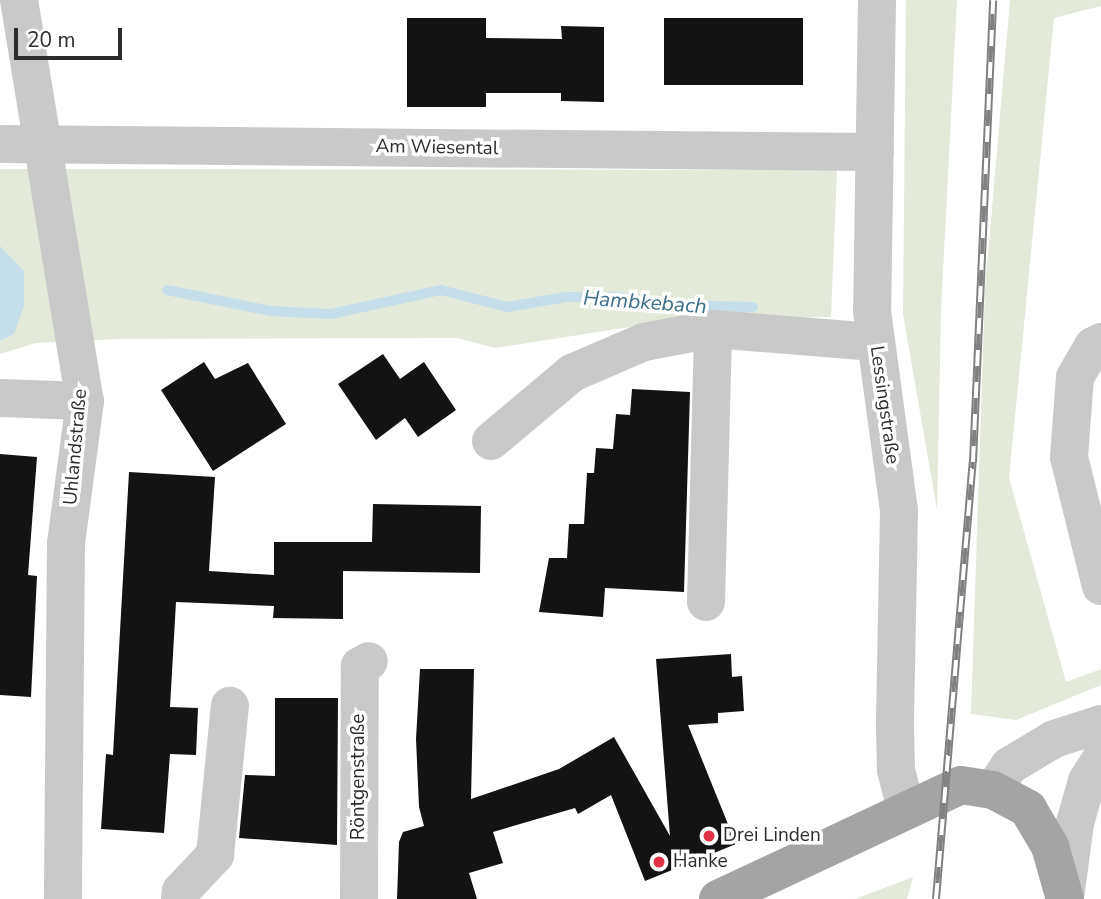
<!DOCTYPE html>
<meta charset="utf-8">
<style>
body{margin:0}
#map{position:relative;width:1101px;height:899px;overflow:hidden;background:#fff;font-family:"Nunito Sans",sans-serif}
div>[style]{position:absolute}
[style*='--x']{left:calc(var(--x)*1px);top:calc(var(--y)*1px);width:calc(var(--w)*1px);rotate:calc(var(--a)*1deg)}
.green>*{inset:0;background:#e3eada}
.water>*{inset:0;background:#c6ddea}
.stream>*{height:10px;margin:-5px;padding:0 5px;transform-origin:5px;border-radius:5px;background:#c6ddea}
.building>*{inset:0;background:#131313;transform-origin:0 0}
.minor>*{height:38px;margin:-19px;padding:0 19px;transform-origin:19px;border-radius:19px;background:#c9c9c9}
.major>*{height:38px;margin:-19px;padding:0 19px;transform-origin:19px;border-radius:19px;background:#a4a4a4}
.rail>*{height:8px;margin-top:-4px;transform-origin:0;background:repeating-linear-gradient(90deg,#fff 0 16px,#818181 0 32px);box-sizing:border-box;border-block:2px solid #818181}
.dots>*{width:19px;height:19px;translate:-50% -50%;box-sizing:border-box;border:4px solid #fff;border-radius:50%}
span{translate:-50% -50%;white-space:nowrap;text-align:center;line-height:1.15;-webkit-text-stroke:7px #fff;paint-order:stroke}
.street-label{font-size:19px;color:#2c2c2c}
.poi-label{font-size:19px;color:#2c2c2c}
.left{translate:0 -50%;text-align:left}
.water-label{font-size:21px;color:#3d6f8c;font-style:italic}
.scale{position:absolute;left:14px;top:28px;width:108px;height:32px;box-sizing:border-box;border:4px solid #2c2c2c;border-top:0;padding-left:9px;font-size:21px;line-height:24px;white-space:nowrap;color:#2c2c2c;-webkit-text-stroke:5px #fff;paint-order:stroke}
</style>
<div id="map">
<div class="green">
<i style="clip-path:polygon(906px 0,957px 0,941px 311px,937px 510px,903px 314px)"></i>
<i style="clip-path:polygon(1010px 0,1101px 0,1101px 6px,1054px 18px,1009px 478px,1066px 682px,1101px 669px,1101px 685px,1016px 720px,971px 714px,985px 289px)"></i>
<i style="clip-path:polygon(0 169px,837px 170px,831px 317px,662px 322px,495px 348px,457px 338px,120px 339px,36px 343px,0 354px)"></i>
<i style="clip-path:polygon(913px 877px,907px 899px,855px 899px)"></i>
</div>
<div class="water">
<i style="clip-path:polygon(0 246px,24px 271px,24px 306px,14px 334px,0 341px)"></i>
</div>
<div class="stream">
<i style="--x:167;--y:290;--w:105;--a:11.5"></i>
<i style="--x:270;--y:311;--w:61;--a:2.8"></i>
<i style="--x:331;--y:314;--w:113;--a:-12.3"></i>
<i style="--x:441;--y:290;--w:68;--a:14.4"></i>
<i style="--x:507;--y:307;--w:60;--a:-9.6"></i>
<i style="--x:566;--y:297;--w:54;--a:0"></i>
<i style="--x:620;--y:297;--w:57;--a:8.1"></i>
<i style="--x:676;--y:305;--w:77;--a:1.5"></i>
</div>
<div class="building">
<i style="clip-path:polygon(407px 18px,486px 18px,486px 38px,562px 39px,561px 26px,604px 27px,604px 102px,561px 101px,561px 93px,486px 93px,486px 107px,407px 107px)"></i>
<i style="left:803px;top:18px;width:67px;height:139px;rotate:90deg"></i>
<i style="clip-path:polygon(383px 354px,400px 379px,424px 362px,456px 410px,418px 437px,405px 418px,376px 440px,338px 384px)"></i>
<i style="clip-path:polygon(204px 362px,215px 379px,248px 363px,286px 424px,213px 471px,161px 390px)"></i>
<i style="clip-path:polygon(632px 389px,690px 392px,684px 592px,605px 588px,603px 617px,539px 612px,549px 558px,567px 558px,569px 524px,584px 524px,587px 473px,594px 473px,596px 448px,613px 449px,616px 414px,630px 415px)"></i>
<i style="clip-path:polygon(0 454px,37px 457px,28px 575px,37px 576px,31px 697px,0 695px)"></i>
<i style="clip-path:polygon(129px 472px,215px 477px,209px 571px,274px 575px,274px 542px,372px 542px,373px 504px,481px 506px,480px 573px,343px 571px,343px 619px,273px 618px,274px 606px,176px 602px,170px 707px,198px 708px,196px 755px,170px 754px,164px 833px,101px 829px,106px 754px,113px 755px)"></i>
<i style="clip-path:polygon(731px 654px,732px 677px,742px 676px,744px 711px,718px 713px,718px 723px,688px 725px,736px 844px,645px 881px,611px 795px,578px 814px,575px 808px,493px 832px,503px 863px,469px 873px,477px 899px,397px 899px,399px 842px,403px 832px,424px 826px,419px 807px,416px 739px,420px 669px,474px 669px,471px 799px,559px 769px,614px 737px,670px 836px,656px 659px)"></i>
<i style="clip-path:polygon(275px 698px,338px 698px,337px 845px,239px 838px,245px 775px,275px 776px)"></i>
</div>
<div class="minor">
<i style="--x:19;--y:0;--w:406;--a:80.7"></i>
<i style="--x:85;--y:401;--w:144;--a:97.6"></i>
<i style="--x:66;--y:544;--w:355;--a:90.5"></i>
<i style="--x:877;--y:0;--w:311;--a:90.9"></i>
<i style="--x:872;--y:311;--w:202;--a:82.3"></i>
<i style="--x:899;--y:511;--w:217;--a:91.1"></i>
<i style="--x:895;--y:728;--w:42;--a:88.6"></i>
<i style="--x:896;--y:770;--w:40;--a:75.6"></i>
<i style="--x:0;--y:144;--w:875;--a:0.52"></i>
<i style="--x:1101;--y:342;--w:9;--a:153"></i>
<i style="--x:1093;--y:346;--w:36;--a:120"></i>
<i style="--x:1075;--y:377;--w:80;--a:94.3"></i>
<i style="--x:1069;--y:457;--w:133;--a:76.1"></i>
<i style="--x:0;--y:398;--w:85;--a:2"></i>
<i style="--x:491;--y:441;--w:106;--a:-40"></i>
<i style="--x:572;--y:373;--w:78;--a:-23.3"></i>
<i style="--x:644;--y:342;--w:70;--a:-10.7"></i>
<i style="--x:713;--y:329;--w:162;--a:4.6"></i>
<i style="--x:706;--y:602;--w:273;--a:-88.5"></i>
<i style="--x:993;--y:790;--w:29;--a:-56"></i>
<i style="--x:1009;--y:766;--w:52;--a:-31"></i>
<i style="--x:1054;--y:739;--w:49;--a:-17.7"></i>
<i style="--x:1065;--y:898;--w:76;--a:-82.4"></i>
<i style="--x:1075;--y:823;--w:44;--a:-74.1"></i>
<i style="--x:1087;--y:781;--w:26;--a:-58"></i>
<i style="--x:180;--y:899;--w:8;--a:-83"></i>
<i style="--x:181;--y:891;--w:50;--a:-46.6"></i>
<i style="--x:215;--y:855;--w:150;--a:-84.3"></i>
<i style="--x:359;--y:899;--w:233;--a:-89.8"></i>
<i style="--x:360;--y:666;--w:10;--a:-29"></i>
</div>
<div class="major">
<i style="--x:718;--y:899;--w:268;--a:-25.1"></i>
<i style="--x:961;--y:785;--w:32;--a:9"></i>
<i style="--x:993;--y:790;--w:40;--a:28"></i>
<i style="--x:1028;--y:809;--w:43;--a:59.3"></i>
<i style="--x:1050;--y:846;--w:55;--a:74.2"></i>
</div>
<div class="rail">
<i style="--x:936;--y:899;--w:439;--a:-85.2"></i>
<i style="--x:973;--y:462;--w:462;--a:-87.5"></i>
</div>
<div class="dots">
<i style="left:709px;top:836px;background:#e13143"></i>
<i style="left:659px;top:862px;background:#e13143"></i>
</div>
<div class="street-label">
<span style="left:437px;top:148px;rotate:1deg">Am Wiesental</span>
<span style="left:884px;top:405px;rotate:82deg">Lessingstraße</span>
<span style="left:76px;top:447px;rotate:-85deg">Uhlandstraße</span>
<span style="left:359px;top:777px;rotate:-90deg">Röntgenstraße</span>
</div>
<div class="poi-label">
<span class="left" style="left:723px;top:836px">Drei Linden</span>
<span class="left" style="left:673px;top:862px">Hanke</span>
</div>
<div class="water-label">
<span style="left:645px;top:302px;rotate:4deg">Hambkebach</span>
</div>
<div class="scale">20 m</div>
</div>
